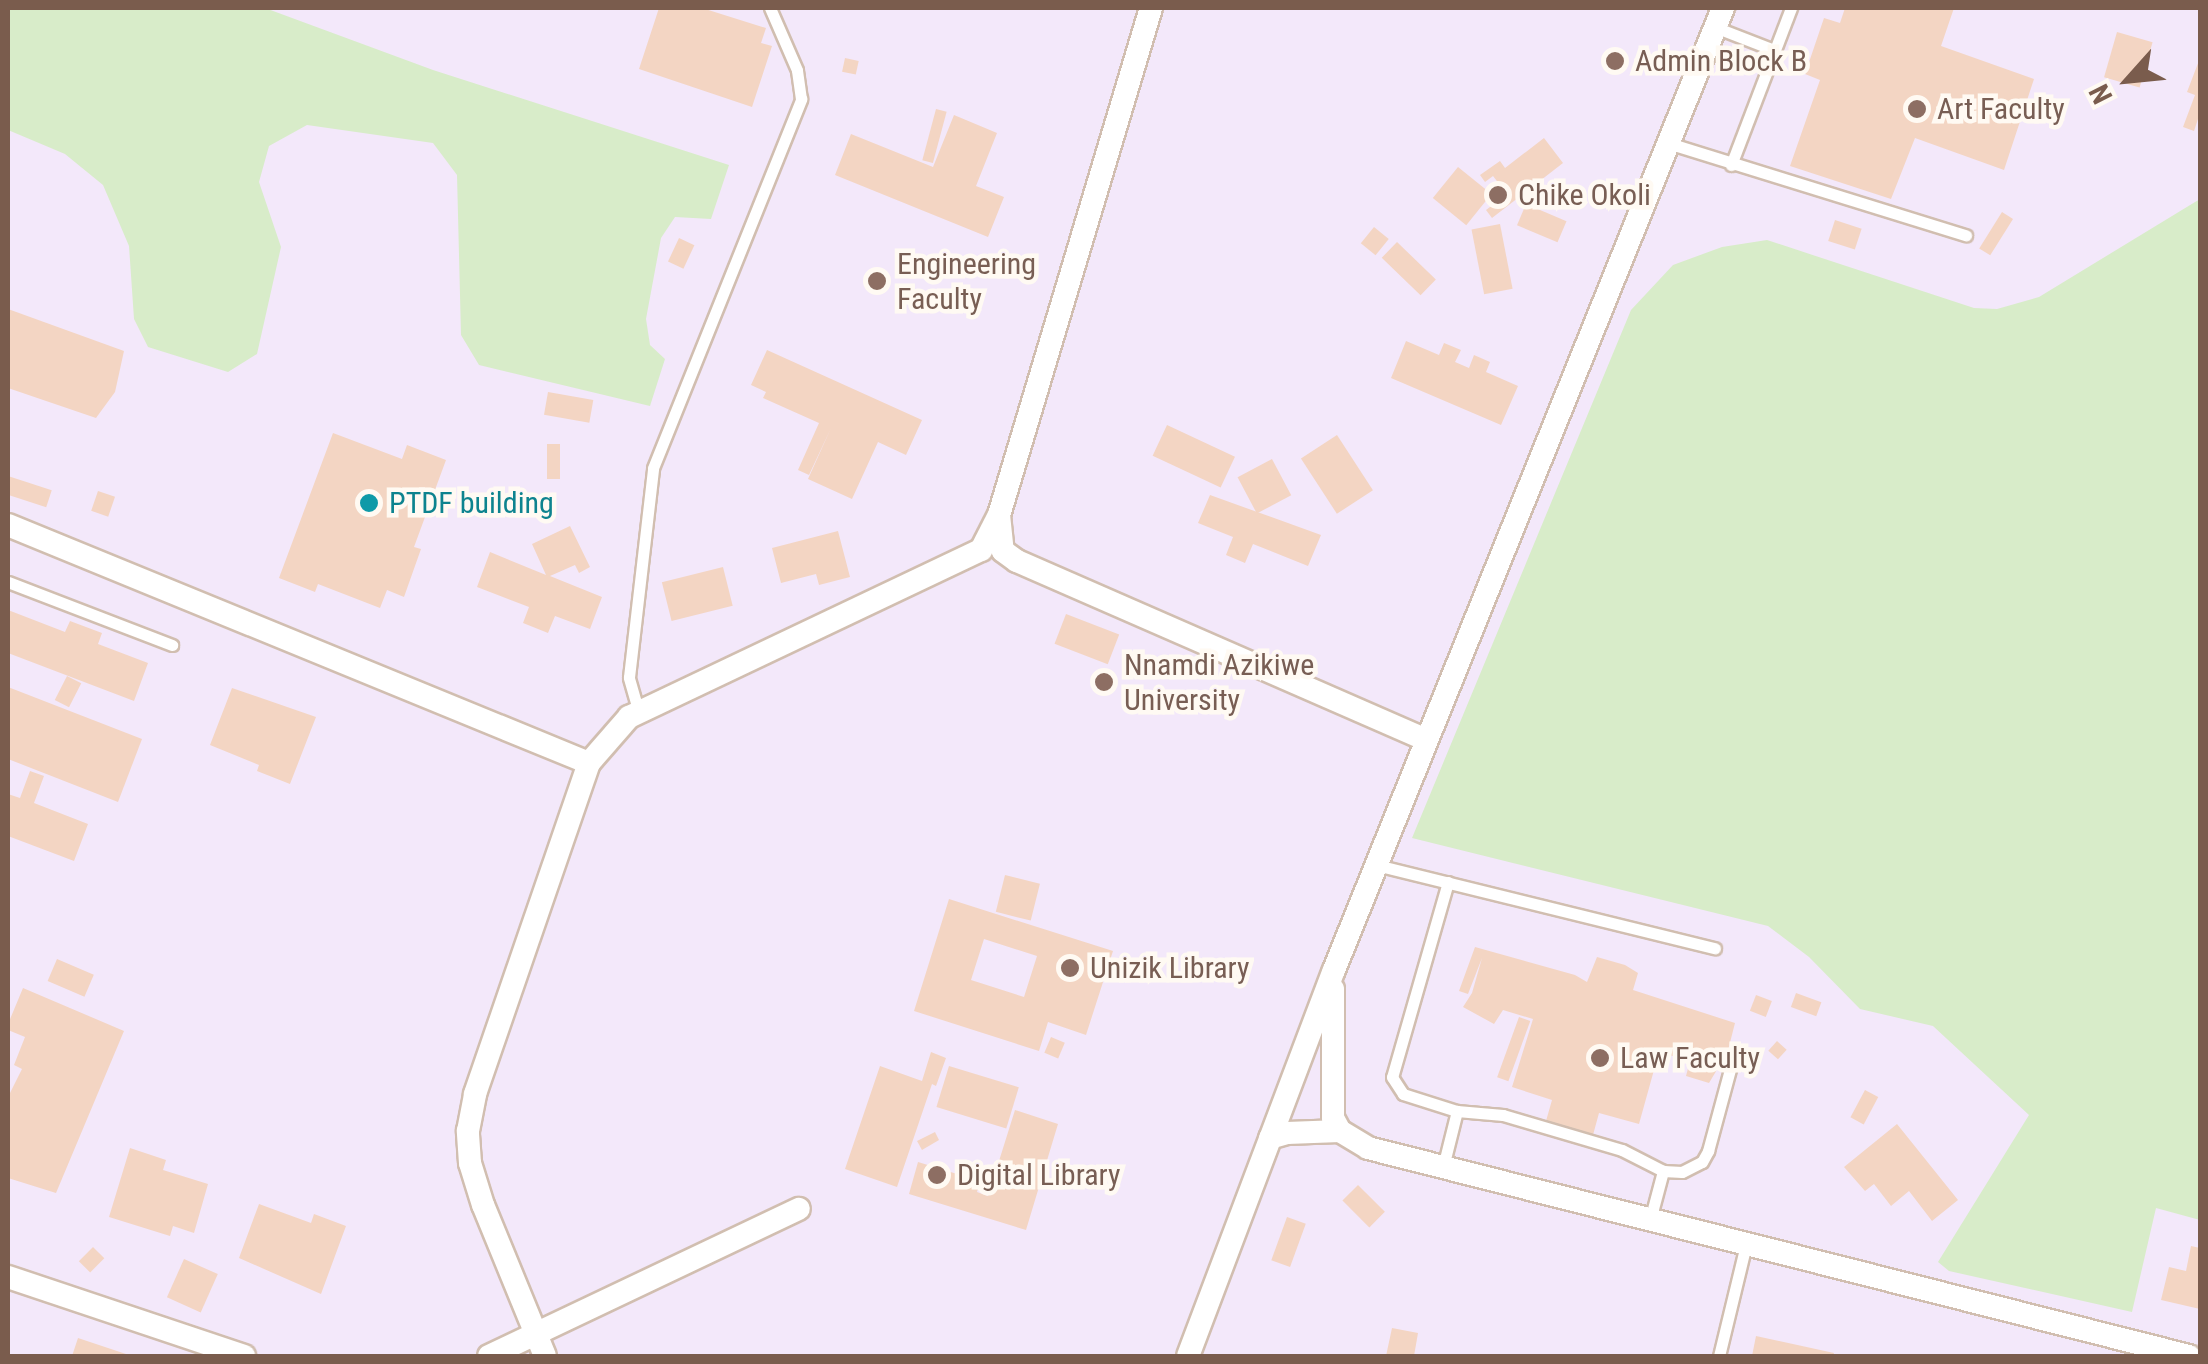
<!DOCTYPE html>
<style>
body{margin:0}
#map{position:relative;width:2208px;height:1364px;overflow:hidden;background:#fdf6ec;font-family:"Roboto Condensed",sans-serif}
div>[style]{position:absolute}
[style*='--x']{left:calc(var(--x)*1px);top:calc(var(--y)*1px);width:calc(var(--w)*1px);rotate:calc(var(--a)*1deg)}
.education>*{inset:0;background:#f3e8fa;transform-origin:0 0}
.green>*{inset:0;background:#d8ecc9}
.building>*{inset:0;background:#f3d5c3;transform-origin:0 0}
.roads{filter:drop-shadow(2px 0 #d1beb0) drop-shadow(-2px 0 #d1beb0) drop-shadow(0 2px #d1beb0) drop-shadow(0 -2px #d1beb0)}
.service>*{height:11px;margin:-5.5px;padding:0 5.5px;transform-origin:5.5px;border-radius:5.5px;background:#fff}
.minor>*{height:22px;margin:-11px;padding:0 11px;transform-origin:11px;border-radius:11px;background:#fff}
.dots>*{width:28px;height:28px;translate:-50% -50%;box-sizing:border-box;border:5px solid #fffaf3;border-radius:50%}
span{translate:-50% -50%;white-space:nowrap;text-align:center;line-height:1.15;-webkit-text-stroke:9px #fffaf3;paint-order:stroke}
.education-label{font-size:30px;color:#785e54}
.left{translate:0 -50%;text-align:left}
.culture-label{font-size:30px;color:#0d838f}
.frame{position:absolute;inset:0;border:10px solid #7a5c4d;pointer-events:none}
.north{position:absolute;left:2078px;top:30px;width:100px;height:100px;-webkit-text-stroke:8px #fffaf3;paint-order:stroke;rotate:243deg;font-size:28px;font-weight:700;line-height:40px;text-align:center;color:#7a5c4d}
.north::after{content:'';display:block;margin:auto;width:35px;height:45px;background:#7a5c4d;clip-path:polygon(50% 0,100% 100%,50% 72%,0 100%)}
</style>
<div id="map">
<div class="education">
<i style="left:8px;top:8px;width:2192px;height:1348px"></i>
</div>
<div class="green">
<i style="clip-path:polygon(8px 8px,265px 8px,433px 70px,729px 165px,711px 219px,675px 217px,661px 238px,646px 319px,650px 345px,665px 359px,650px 406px,479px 365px,461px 335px,457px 175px,433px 143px,307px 125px,269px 146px,259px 182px,281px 247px,257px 354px,228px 372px,148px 347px,134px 319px,129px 246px,103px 185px,65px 154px,8px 130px)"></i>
<i style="clip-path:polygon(2200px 199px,2200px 1220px,2156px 1208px,2132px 1312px,1949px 1271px,1938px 1262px,2029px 1115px,1933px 1026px,1860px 1009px,1809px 957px,1768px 926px,1412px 838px,1631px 310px,1673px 265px,1722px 247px,1767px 240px,1974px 308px,1997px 309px,2039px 297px)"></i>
</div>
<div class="building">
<i style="clip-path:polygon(659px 8px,702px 8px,766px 28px,761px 43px,772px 46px,752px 107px,639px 69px)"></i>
<i style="clip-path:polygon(1845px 8px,1954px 8px,1941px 46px,2034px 79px,2004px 170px,1915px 138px,1891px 199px,1790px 166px,1820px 80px,1805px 74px,1824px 18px,1840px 23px)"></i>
<i style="left:2117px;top:32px;width:37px;height:47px;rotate:16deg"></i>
<i style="left:845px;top:58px;width:14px;height:14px;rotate:12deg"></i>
<i style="clip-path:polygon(2200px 58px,2200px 113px,2194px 131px,2183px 127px,2195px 95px,2187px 92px)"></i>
<i style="left:936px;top:109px;width:11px;height:53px;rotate:15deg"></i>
<i style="clip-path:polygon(954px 115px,997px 133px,976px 186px,1004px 197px,988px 237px,835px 175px,851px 134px,933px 167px)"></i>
<i style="clip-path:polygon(1544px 138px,1563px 163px,1492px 218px,1486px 210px,1507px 194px,1493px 176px,1485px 182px,1480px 175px,1500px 161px,1505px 168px)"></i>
<i style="left:1458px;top:167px;width:43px;height:40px;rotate:39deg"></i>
<i style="left:1526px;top:204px;width:44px;height:23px;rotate:23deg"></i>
<i style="left:2002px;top:212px;width:13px;height:43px;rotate:32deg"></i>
<i style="left:1835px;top:220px;width:28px;height:22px;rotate:18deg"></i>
<i style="left:1500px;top:224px;width:66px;height:29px;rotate:79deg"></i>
<i style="left:1374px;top:227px;width:19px;height:21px;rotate:39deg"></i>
<i style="left:679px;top:238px;width:17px;height:26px;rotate:25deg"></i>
<i style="left:1397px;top:242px;width:54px;height:22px;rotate:44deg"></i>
<i style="clip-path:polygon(8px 309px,124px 351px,115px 392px,96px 418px,8px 388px)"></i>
<i style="clip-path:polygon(1406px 341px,1439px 355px,1444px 343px,1461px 350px,1455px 362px,1469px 368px,1474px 355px,1490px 362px,1486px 372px,1518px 386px,1501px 425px,1391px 378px)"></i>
<i style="clip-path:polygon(767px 350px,922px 420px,906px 455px,878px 442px,852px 499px,808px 479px,831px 428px,809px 475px,798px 470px,819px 423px,763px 398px,766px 392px,751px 385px)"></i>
<i style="left:548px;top:392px;width:46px;height:23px;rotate:10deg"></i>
<i style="left:1167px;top:425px;width:75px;height:34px;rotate:25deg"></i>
<i style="clip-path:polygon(333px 433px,402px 459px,407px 445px,446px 460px,414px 547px,421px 549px,404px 597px,387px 590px,380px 608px,318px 584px,315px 592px,279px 578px)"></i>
<i style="left:1337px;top:435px;width:66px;height:43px;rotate:57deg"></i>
<i style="left:547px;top:444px;width:13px;height:35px"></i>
<i style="left:1272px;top:459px;width:41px;height:39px;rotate:62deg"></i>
<i style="left:8px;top:476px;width:46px;height:18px;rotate:18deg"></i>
<i style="left:98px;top:491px;width:18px;height:21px;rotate:19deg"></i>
<i style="clip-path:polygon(1210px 495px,1321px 535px,1308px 566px,1253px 544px,1245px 563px,1226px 555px,1233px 537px,1198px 523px)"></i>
<i style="clip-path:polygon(570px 526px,590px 567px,579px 573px,575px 565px,550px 576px,602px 597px,590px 629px,555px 616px,548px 633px,523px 623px,529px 607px,477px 587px,490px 552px,546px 575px,532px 544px)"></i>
<i style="clip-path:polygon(838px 531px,850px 577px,819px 585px,816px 574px,781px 583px,772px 548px)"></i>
<i style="left:723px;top:567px;width:40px;height:63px;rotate:76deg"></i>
<i style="clip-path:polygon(8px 610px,65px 632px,70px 621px,102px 633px,98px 644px,148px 663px,134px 701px,8px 653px)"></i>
<i style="left:1066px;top:614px;width:57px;height:32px;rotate:21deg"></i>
<i style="left:67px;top:676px;width:16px;height:27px;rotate:27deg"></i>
<i style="clip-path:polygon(8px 687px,142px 739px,118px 802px,8px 759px)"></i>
<i style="clip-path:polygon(232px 688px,316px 717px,290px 784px,257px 771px,259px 765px,210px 745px)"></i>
<i style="clip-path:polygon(30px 771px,44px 776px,34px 803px,88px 824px,74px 861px,8px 836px,8px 794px,20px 798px)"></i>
<i style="left:1005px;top:875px;width:36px;height:38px;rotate:14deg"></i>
<i style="clip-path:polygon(evenodd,949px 899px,1113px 951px,1086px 1035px,1048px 1022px,1039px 1051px,914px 1011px,949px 899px,984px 939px,1037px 956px,1024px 997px,971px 980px,984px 939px)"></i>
<i style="clip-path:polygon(1475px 947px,1575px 975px,1587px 982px,1597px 957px,1625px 965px,1638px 973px,1633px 990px,1735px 1023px,1723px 1070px,1718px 1068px,1709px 1083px,1686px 1076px,1690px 1061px,1659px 1052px,1639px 1124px,1599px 1113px,1593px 1135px,1546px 1121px,1552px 1100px,1512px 1087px,1533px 1019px,1503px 1010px,1494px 1024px,1463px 1007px,1472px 993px,1482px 958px,1468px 994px,1459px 991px)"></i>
<i style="left:57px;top:959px;width:40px;height:24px;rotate:23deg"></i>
<i style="clip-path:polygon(23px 988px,124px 1031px,56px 1193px,8px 1178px,8px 1097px,22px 1069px,14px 1065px,25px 1037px,8px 1030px,8px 1024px)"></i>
<i style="left:1796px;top:993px;width:27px;height:15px;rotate:20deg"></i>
<i style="left:1756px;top:995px;width:17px;height:17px;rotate:21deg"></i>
<i style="left:1519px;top:1017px;width:12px;height:64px;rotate:20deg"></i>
<i style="left:1051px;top:1037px;width:15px;height:17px;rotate:23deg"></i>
<i style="left:1777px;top:1041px;width:13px;height:13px;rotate:42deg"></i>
<i style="clip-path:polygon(931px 1052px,946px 1058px,936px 1086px,932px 1084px,897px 1187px,845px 1169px,880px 1066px,922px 1081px)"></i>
<i style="left:949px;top:1066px;width:73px;height:43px;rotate:17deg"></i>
<i style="left:1865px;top:1090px;width:15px;height:31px;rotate:28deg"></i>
<i style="clip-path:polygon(1015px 1110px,1058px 1124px,1026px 1230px,909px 1194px,918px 1162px,980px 1181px,977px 1192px,988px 1196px)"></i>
<i style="clip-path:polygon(1897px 1124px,1958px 1200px,1932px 1221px,1909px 1191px,1891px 1206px,1874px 1184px,1865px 1191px,1844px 1167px)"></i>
<i style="clip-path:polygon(935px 1132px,939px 1140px,922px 1150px,917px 1141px)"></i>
<i style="clip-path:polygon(130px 1148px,166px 1160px,163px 1170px,208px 1184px,194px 1233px,173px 1226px,170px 1236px,109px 1217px)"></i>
<i style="left:1358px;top:1185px;width:38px;height:22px;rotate:45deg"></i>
<i style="clip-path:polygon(259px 1204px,311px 1223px,314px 1214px,346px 1226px,321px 1294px,239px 1258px)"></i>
<i style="left:1287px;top:1217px;width:20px;height:46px;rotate:20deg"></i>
<i style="clip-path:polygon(2191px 1246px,2200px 1248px,2200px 1309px,2161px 1300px,2169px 1267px,2186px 1271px)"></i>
<i style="left:93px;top:1247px;width:16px;height:20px;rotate:45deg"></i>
<i style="left:184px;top:1259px;width:37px;height:42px;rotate:24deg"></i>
<i style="clip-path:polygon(1392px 1328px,1418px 1333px,1414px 1356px,1386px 1356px)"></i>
<i style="clip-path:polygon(1756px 1336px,1834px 1353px,1833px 1356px,1752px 1356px)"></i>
<i style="clip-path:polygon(78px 1338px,132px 1356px,72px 1356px)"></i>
</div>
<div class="roads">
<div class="service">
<i style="--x:1715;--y:27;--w:63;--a:21.3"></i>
<i style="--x:1668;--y:143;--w:312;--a:17.2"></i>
<i style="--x:1731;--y:165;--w:168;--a:-69.1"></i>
<i style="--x:8;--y:582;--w:176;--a:21"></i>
<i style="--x:639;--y:713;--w:37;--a:-106"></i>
<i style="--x:629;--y:677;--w:210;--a:-83.4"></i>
<i style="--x:653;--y:468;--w:398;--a:-68.1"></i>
<i style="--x:801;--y:99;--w:29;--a:-98"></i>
<i style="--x:797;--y:70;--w:68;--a:-113.5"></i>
<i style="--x:1376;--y:865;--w:349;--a:13.8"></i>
<i style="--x:1448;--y:882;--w:203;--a:106"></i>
<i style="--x:1392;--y:1077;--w:20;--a:57"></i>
<i style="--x:1403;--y:1094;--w:57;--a:17.5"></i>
<i style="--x:1457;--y:1111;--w:46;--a:5"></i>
<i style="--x:1503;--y:1115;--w:124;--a:16.4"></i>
<i style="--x:1622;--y:1150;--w:46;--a:27.1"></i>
<i style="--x:1663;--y:1171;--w:19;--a:3"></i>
<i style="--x:1682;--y:1172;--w:22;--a:-27"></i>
<i style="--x:1702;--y:1162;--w:13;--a:-61"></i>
<i style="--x:1708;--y:1151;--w:88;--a:-74.9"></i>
<i style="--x:1443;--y:1167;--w:58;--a:-76"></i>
<i style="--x:1650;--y:1220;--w:51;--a:-75.1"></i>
<i style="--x:1719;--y:1356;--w:115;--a:-76.4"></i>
</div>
<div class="minor">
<i style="--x:999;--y:515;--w:36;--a:84"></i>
<i style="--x:1003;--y:551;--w:17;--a:36"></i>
<i style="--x:1017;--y:561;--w:446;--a:23.6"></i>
<i style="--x:8;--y:525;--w:628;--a:22.28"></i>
<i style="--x:1333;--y:989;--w:129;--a:90"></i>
<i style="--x:1333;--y:1118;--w:15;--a:62"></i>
<i style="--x:1340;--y:1131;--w:33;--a:31"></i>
<i style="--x:1368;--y:1148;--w:847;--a:14.22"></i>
<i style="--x:1270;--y:1138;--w:18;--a:-16"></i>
<i style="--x:1287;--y:1133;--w:53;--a:-2.2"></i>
<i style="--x:8;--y:1277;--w:249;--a:18.5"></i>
<i style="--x:489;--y:1356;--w:343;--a:-25.4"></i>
<i style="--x:545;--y:1356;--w:163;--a:-112.3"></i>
<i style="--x:483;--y:1205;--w:44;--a:-107.2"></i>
<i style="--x:470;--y:1163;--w:32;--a:-94"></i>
<i style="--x:468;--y:1131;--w:38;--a:-79"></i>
<i style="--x:475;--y:1094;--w:350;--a:-71"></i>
<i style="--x:589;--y:763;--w:61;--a:-49"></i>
<i style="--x:629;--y:717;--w:390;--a:-25.4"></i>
<i style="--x:981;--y:550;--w:39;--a:-63"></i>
<i style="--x:999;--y:515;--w:529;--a:-73.31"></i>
<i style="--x:1188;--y:1356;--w:413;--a:-69.3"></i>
<i style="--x:1334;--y:970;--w:1038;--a:-67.98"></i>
</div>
</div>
<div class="dots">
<i style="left:1615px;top:61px;background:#8d6e63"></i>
<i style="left:1917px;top:109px;background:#8d6e63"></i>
<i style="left:1498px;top:195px;background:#8d6e63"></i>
<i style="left:877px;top:281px;background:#8d6e63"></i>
<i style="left:369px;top:503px;background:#0f9aa8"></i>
<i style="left:1104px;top:682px;background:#8d6e63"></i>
<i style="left:1070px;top:968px;background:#8d6e63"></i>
<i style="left:1600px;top:1058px;background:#8d6e63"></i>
<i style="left:937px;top:1175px;background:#8d6e63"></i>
</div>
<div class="education-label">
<span class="left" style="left:1635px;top:61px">Admin Block B</span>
<span class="left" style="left:1937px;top:109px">Art Faculty</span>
<span class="left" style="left:1518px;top:195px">Chike Okoli</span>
<span class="left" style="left:897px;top:281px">Engineering<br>Faculty</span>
<span class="left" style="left:1124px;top:682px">Nnamdi Azikiwe<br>University</span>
<span class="left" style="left:1090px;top:968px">Unizik Library</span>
<span class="left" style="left:1620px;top:1058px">Law Faculty</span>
<span class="left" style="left:957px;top:1175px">Digital Library</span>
</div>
<div class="culture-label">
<span class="left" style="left:389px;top:503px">PTDF building</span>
</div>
<div class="frame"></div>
<div class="north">N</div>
</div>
